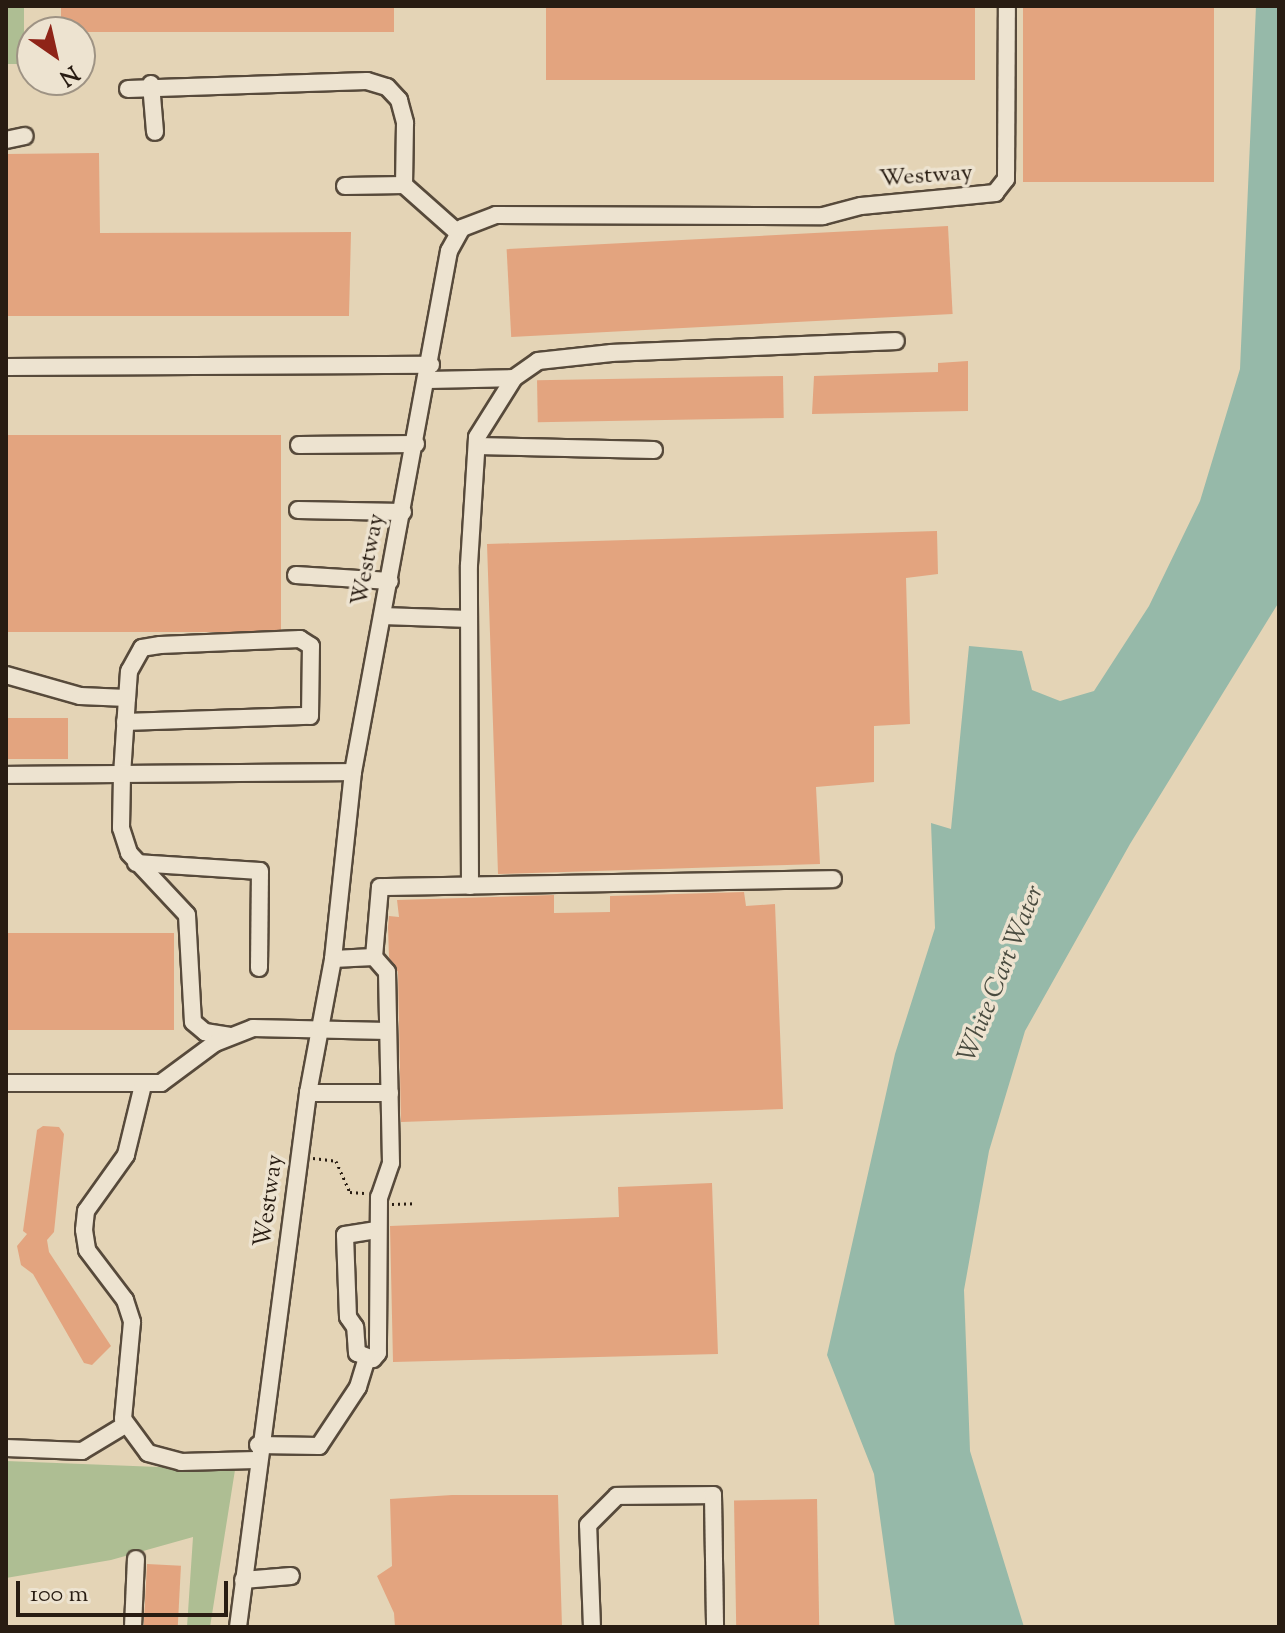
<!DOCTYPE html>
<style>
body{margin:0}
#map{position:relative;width:1285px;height:1633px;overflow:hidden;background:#e4d4b6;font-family:"Sorts Mill Goudy",serif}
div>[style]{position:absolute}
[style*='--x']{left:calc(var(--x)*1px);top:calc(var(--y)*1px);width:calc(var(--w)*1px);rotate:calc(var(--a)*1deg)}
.green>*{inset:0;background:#aebe93;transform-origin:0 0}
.water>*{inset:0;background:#96b9a9}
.building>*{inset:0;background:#e3a47f;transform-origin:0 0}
.path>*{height:3px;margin-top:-1.5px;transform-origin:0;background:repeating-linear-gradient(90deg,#281c12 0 2px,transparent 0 6px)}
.roads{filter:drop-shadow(2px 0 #574a3b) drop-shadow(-2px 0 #574a3b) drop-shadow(0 2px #574a3b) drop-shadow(0 -2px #574a3b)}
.minor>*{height:16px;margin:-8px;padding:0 8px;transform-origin:8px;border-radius:8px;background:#ede3d0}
span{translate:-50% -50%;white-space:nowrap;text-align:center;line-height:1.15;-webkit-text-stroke:7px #ede3d0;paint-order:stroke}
.street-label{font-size:24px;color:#281c12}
.water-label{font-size:26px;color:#494b3f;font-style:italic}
.frame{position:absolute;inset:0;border:8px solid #281c12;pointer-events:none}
.north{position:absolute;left:16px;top:16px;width:80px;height:80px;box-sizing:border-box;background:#ede3d0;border:2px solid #9e9384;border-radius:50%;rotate:146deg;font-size:22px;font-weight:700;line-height:32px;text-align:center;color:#281c12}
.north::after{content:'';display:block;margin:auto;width:28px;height:36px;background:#8f2418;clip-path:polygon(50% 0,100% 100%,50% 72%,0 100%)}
.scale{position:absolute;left:16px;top:1581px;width:212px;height:36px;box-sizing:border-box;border:4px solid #281c12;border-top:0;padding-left:10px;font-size:24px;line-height:28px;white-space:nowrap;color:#281c12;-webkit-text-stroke:6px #ede3d0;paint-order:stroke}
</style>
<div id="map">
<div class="green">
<i style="left:6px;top:6px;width:18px;height:58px"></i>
<i style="clip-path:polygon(6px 1461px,235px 1470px,210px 1627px,187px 1627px,193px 1537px,111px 1560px,6px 1578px)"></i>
</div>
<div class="water">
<i style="clip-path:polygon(1256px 6px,1279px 6px,1279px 602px,1130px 844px,1025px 1031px,989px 1151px,964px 1290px,970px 1451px,1024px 1627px,895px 1627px,874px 1474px,827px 1355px,895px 1054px,935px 928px,931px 823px,951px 829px,969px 646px,1022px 651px,1032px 690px,1060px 701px,1094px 691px,1149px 606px,1200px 501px,1240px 369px)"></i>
</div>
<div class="building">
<i style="left:61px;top:6px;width:333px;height:26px"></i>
<i style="left:546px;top:6px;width:429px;height:74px"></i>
<i style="left:1023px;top:6px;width:191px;height:176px"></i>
<i style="clip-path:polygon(99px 153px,100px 233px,351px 232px,349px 316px,6px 316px,6px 154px)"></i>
<i style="left:948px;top:226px;width:88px;height:442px;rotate:87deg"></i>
<i style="clip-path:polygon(968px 361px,968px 411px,812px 414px,814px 376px,938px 372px,938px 363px)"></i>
<i style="left:783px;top:376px;width:42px;height:246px;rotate:89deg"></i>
<i style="left:6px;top:435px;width:275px;height:197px"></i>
<i style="clip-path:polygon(937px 531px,938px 574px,906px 578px,910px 724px,874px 726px,874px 782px,816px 787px,820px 864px,498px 874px,487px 544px)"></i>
<i style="left:6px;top:718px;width:62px;height:41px"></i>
<i style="clip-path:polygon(744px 892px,746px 906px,775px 904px,783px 1109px,401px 1122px,398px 972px,389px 957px,388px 927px,389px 916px,399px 917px,397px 900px,554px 895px,554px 913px,610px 912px,610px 896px)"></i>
<i style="left:6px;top:933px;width:168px;height:97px"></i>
<i style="clip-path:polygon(43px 1126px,59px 1127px,64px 1134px,54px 1232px,47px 1240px,49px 1252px,111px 1346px,92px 1365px,84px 1363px,33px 1274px,21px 1265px,17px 1246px,27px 1234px,23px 1231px,37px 1130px)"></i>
<i style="clip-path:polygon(712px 1183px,718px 1354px,393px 1362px,390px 1226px,619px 1217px,618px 1187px)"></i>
<i style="clip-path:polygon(452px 1495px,558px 1495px,562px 1627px,395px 1627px,394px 1613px,377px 1576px,392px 1566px,390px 1499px)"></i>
<i style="left:817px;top:1499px;width:128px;height:83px;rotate:89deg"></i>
<i style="left:147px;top:1564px;width:34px;height:63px;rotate:3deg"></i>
</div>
<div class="path">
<i style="--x:313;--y:1158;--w:23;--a:7"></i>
<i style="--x:336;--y:1161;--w:34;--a:66"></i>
<i style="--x:350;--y:1192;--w:14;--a:4"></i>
<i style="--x:392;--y:1204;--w:24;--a:-2"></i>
</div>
<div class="roads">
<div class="minor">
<i style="--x:151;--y:84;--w:48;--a:85.2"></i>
<i style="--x:128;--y:89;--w:239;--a:-1.9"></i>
<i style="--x:367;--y:81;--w:21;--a:17"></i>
<i style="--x:387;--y:87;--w:18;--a:47"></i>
<i style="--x:399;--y:100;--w:24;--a:75"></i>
<i style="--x:405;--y:123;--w:62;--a:90.9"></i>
<i style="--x:404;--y:185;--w:72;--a:41.6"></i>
<i style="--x:6;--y:140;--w:19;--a:-12"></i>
<i style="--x:345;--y:186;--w:59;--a:-1"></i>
<i style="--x:6;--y:367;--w:425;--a:-0.3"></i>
<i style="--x:428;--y:380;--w:86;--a:-1.3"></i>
<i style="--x:299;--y:445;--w:117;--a:-0.5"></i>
<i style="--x:477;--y:446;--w:177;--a:1.3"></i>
<i style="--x:298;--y:510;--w:105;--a:1.1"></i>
<i style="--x:296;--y:575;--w:94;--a:3.7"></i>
<i style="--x:383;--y:616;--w:86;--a:2"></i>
<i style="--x:6;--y:675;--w:77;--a:15.8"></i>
<i style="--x:80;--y:696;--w:47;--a:2.4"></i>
<i style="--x:125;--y:722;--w:185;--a:-1.9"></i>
<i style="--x:310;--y:716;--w:70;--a:-89.2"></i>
<i style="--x:311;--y:646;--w:13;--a:-148"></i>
<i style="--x:300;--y:639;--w:140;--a:177.5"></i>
<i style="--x:160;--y:645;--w:18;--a:171"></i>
<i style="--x:142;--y:648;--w:26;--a:119"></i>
<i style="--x:129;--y:671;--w:27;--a:94"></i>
<i style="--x:127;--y:698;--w:77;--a:93.7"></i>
<i style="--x:122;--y:775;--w:53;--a:91.1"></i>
<i style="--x:121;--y:828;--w:26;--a:72"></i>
<i style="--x:129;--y:853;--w:85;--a:46.9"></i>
<i style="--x:187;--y:915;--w:107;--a:86.8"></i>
<i style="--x:193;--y:1022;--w:16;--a:40"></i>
<i style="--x:205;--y:1032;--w:24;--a:9"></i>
<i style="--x:6;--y:775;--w:347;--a:-0.5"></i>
<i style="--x:136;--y:863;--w:124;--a:3.7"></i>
<i style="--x:260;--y:871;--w:97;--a:90.6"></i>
<i style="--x:470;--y:886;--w:321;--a:-90.2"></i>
<i style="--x:469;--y:565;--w:128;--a:-86.4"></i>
<i style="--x:477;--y:437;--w:70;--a:-57.9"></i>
<i style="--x:514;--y:378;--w:29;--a:-35"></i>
<i style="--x:538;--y:361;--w:74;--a:-6.2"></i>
<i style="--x:612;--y:353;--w:284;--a:-2.4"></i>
<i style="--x:374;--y:957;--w:20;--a:49"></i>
<i style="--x:387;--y:972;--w:191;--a:88.8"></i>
<i style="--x:391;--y:1163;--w:36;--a:109"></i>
<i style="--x:379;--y:1197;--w:156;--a:90.4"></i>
<i style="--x:378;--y:1353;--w:8;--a:130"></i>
<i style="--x:373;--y:1359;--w:17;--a:-159"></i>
<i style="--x:357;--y:1353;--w:26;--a:-94"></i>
<i style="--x:355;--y:1327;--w:12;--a:-125"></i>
<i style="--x:348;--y:1317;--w:82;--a:-92.1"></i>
<i style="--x:345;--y:1235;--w:32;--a:-9"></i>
<i style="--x:333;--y:959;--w:41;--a:-2.8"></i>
<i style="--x:374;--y:957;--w:70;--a:-85.1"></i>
<i style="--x:380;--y:887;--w:453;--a:-1"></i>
<i style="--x:6;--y:1083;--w:155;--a:0"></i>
<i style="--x:161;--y:1083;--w:67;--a:-36.5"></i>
<i style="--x:215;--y:1043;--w:41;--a:-21.5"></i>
<i style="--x:253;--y:1028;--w:135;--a:1.3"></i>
<i style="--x:143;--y:1085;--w:72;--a:103.7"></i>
<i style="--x:126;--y:1155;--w:69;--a:125.5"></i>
<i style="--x:86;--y:1211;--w:19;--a:96"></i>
<i style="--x:84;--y:1230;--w:20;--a:81"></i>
<i style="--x:87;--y:1250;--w:63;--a:52.8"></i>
<i style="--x:125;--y:1300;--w:23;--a:72"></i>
<i style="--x:132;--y:1322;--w:97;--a:95.3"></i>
<i style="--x:123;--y:1419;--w:42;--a:53.7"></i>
<i style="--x:148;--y:1453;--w:34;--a:15"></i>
<i style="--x:181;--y:1462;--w:75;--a:-1.5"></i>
<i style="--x:308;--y:1093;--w:82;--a:0"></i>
<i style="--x:258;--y:1445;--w:61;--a:0.9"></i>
<i style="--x:319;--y:1446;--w:71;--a:-56.5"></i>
<i style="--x:358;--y:1387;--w:30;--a:-73"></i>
<i style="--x:6;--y:1448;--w:76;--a:2.3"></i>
<i style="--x:82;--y:1451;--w:50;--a:-31.2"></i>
<i style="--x:243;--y:1580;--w:48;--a:-4.8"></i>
<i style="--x:133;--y:1627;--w:68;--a:-87.5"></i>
<i style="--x:238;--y:1627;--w:539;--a:-82.53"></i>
<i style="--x:308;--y:1093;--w:136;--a:-79.4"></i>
<i style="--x:333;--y:959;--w:188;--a:-83.9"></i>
<i style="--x:353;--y:772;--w:530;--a:-79.56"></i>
<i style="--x:449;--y:251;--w:26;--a:-61"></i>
<i style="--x:462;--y:228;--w:36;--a:-21"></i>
<i style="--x:496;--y:215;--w:327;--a:0.2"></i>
<i style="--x:823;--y:216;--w:39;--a:-15"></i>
<i style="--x:861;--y:206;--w:135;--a:-5.5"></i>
<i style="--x:995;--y:193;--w:18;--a:-52"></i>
<i style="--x:1006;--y:179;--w:173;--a:-89.7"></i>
<i style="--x:592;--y:1627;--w:102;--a:-92.2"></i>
<i style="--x:588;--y:1525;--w:41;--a:-45"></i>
<i style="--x:617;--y:1496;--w:96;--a:-0.6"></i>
<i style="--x:713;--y:1495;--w:132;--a:89.1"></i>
</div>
</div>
<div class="street-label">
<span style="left:926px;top:177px;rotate:-4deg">Westway</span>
<span style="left:369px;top:560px;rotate:-79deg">Westway</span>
<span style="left:270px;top:1201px;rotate:-82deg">Westway</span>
</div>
<div class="water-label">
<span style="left:1002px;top:974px;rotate:-68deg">White Cart Water</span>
</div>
<div class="frame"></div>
<div class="north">N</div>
<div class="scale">100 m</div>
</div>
